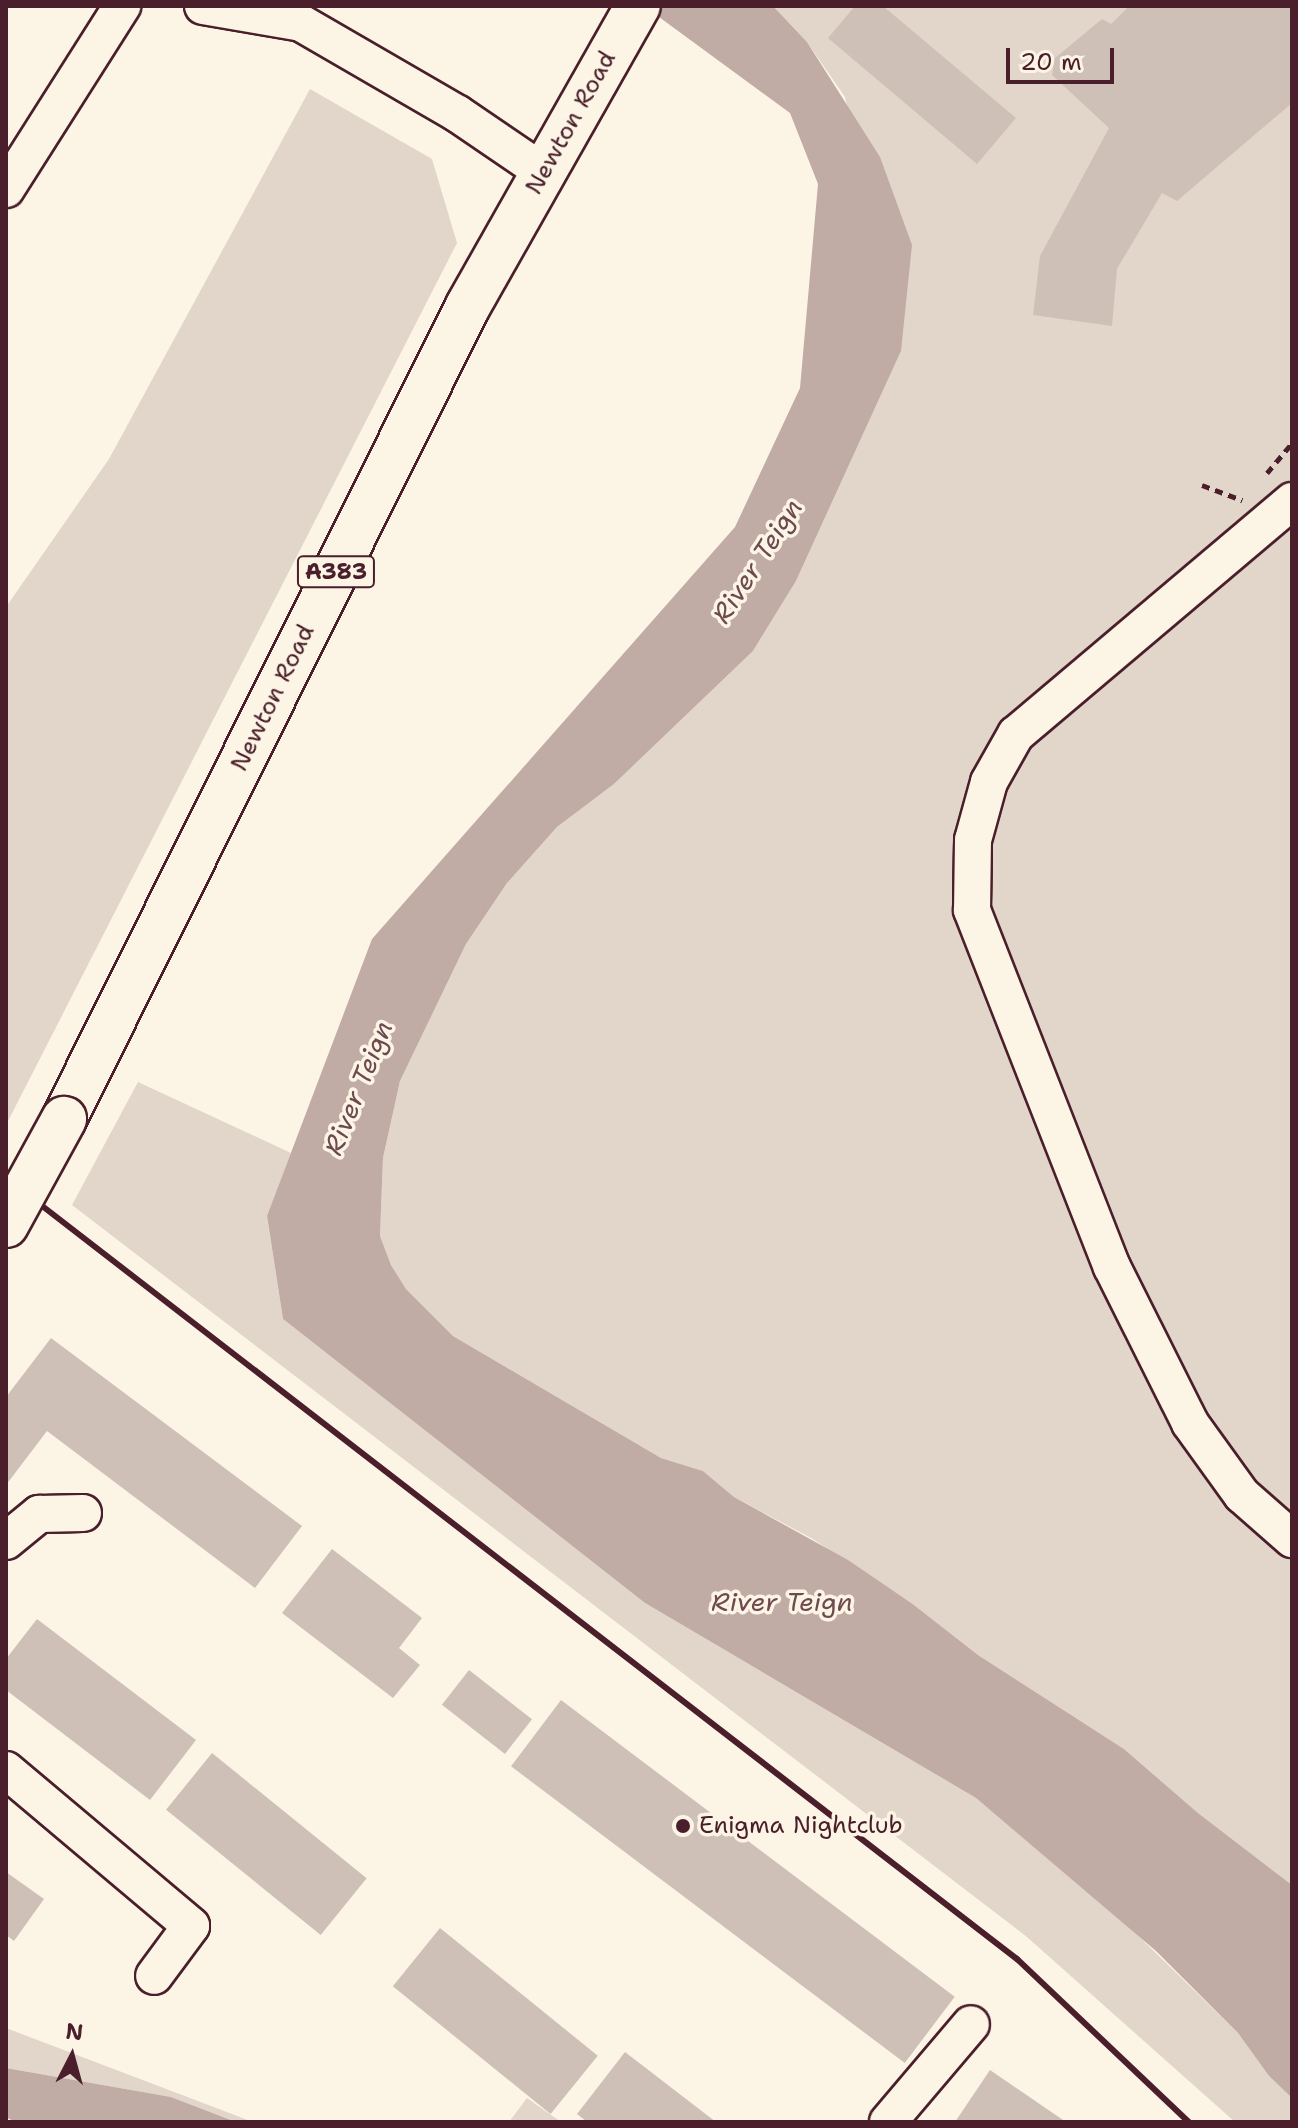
<!DOCTYPE html>
<style>
body{margin:0}
#map{position:relative;width:1298px;height:2128px;overflow:hidden;background:#fcf5e5;font-family:"Shantell Sans",sans-serif}
div>[style]{position:absolute}
[style*='--x']{left:calc(var(--x)*1px);top:calc(var(--y)*1px);width:calc(var(--w)*1px);rotate:calc(var(--a)*1deg)}
.green>*{inset:0;background:#e2d5ca}
.water>*{inset:0;background:#c0aca5}
.building>*{inset:0;background:#cfc0b7;transform-origin:0 0}
.path>*{height:5px;margin-top:-2.5px;transform-origin:0;background:repeating-linear-gradient(90deg,#4a1f2b 0 8px,transparent 0 14px)}
.roads{filter:drop-shadow(2px 0 #4a1f2b) drop-shadow(-2px 0 #4a1f2b) drop-shadow(0 2px #4a1f2b) drop-shadow(0 -2px #4a1f2b)}
.minor>*{height:36px;margin:-18px;padding:0 18px;transform-origin:18px;border-radius:18px;background:#fcf5e5}
.major>*{height:44px;margin:-22px;padding:0 22px;transform-origin:22px;border-radius:22px;background:#fcf5e5}
.rail>*{height:6px;margin:-3px;padding:0 3px;transform-origin:3px;border-radius:3px;background:#4a1f2b}
.bridges{filter:drop-shadow(2px 0 #4a1f2b) drop-shadow(-2px 0 #4a1f2b) drop-shadow(0 2px #4a1f2b) drop-shadow(0 -2px #4a1f2b)}
.major-bridge>*{height:44px;margin:-22px;padding:0 22px;transform-origin:22px;border-radius:22px;background:#fcf5e5}
.dots>*{width:22px;height:22px;translate:-50% -50%;box-sizing:border-box;border:4px solid #fcf5e5;border-radius:50%}
span{translate:-50% -50%;white-space:nowrap;text-align:center;line-height:1.15;-webkit-text-stroke:7px #fcf5e5;paint-order:stroke}
.shield-label span{padding:2px 6px;background:#fcf5e5;border:2px solid;border-radius:6px;-webkit-text-stroke-width:0}
.shield-label{font-size:22px;color:#4a1f2b;font-weight:700}
.street-label{font-size:24px;color:#4a1f2b}
.poi-label{font-size:24px;color:#4a1f2b}
.left{translate:0 -50%;text-align:left}
.water-label{font-size:26px;color:#6d4950;font-style:italic}
.frame{position:absolute;inset:0;border:8px solid #4a1f2b;pointer-events:none}
.north{position:absolute;left:32px;top:2016px;width:80px;height:80px;-webkit-text-stroke:6px #fcf5e5;paint-order:stroke;rotate:6deg;font-size:22px;font-weight:700;line-height:32px;text-align:center;color:#4a1f2b}
.north::after{content:'';display:block;margin:auto;width:28px;height:36px;background:#4a1f2b;clip-path:polygon(50% 0,100% 100%,50% 72%,0 100%)}
.scale{position:absolute;left:1006px;top:48px;width:108px;height:36px;box-sizing:border-box;border:4px solid #4a1f2b;border-top:0;padding-left:10px;font-size:24px;line-height:28px;white-space:nowrap;color:#4a1f2b;-webkit-text-stroke:6px #fcf5e5;paint-order:stroke}
</style>
<div id="map">
<div class="green">
<i style="clip-path:polygon(773px 6px,1292px 6px,1292px 1885px,1198px 1813px,1124px 1749px,978px 1655px,914px 1605px,811px 1538px,734px 1497px,703px 1471px,661px 1458px,453px 1336px,406px 1289px,391px 1265px,380px 1236px,383px 1158px,400px 1081px,466px 944px,507px 883px,557px 827px,614px 784px,753px 651px,796px 581px,901px 351px,845px 97px,807px 42px)"></i>
<i style="clip-path:polygon(310px 89px,432px 159px,457px 243px,6px 1125px,6px 607px,109px 459px)"></i>
<i style="clip-path:polygon(138px 1082px,291px 1153px,267px 1217px,283px 1319px,645px 1603px,976px 1798px,1125px 1923px,1238px 2033px,1269px 2076px,1292px 2098px,1292px 2122px,1235px 2122px,1027px 1937px,72px 1205px)"></i>
<i style="clip-path:polygon(6px 2028px,253px 2122px,236px 2122px,171px 2097px,6px 2068px)"></i>
<i style="clip-path:polygon(527px 2098px,561px 2122px,509px 2122px)"></i>
</div>
<div class="water">
<i style="clip-path:polygon(644px 6px,773px 6px,807px 42px,880px 157px,912px 245px,901px 351px,796px 581px,753px 651px,614px 784px,557px 827px,507px 883px,466px 944px,400px 1081px,383px 1158px,380px 1236px,391px 1265px,406px 1289px,453px 1336px,661px 1458px,703px 1471px,734px 1497px,848px 1560px,914px 1605px,978px 1655px,1124px 1749px,1198px 1813px,1292px 1885px,1292px 2098px,1269px 2076px,1238px 2033px,1156px 1951px,976px 1798px,645px 1603px,283px 1319px,267px 1216px,372px 939px,735px 527px,800px 388px,818px 184px,790px 113px)"></i>
<i style="clip-path:polygon(6px 2068px,171px 2097px,236px 2122px,15px 2122px,6px 2117px)"></i>
</div>
<div class="building">
<i style="clip-path:polygon(855px 6px,883px 6px,1016px 118px,977px 164px,828px 38px)"></i>
<i style="clip-path:polygon(1129px 6px,1292px 6px,1292px 103px,1177px 201px,1162px 193px,1117px 269px,1112px 326px,1033px 315px,1040px 256px,1109px 128px,1052px 75px,1055px 58px,1102px 19px,1111px 24px)"></i>
<i style="clip-path:polygon(51px 1338px,302px 1526px,255px 1588px,47px 1431px,6px 1485px,6px 1397px)"></i>
<i style="clip-path:polygon(332px 1549px,422px 1618px,399px 1648px,420px 1665px,393px 1698px,282px 1613px)"></i>
<i style="clip-path:polygon(37px 1619px,196px 1740px,150px 1800px,6px 1690px,6px 1659px)"></i>
<i style="left:469px;top:1670px;width:80px;height:44px;rotate:38deg"></i>
<i style="left:561px;top:1700px;width:493px;height:83px;rotate:37deg"></i>
<i style="left:212px;top:1753px;width:199px;height:73px;rotate:39deg"></i>
<i style="clip-path:polygon(6px 1872px,44px 1899px,14px 1941px,6px 1935px)"></i>
<i style="left:440px;top:1928px;width:203px;height:75px;rotate:39deg"></i>
<i style="clip-path:polygon(625px 2052px,716px 2122px,587px 2122px,577px 2114px)"></i>
<i style="clip-path:polygon(990px 2070px,1066px 2122px,955px 2122px)"></i>
</div>
<div class="path">
<i style="--x:1267;--y:473;--w:39;--a:-50"></i>
<i style="--x:1202;--y:485;--w:43;--a:20.6"></i>
</div>
<div class="roads">
<div class="minor">
<i style="--x:203;--y:6;--w:99;--a:9.8"></i>
<i style="--x:301;--y:23;--w:181;--a:30.1"></i>
<i style="--x:458;--y:114;--w:103;--a:34.3"></i>
<i style="--x:6;--y:189;--w:217;--a:-57.6"></i>
<i style="--x:1292;--y:501;--w:361;--a:139.8"></i>
<i style="--x:1016;--y:734;--w:55;--a:119.4"></i>
<i style="--x:989;--y:782;--w:60;--a:105.4"></i>
<i style="--x:973;--y:840;--w:70;--a:90.8"></i>
<i style="--x:972;--y:910;--w:383;--a:68.6"></i>
<i style="--x:1112;--y:1267;--w:174;--a:63.4"></i>
<i style="--x:1190;--y:1423;--w:89;--a:54.2"></i>
<i style="--x:1242;--y:1495;--w:67;--a:41.3"></i>
<i style="--x:6;--y:1541;--w:43;--a:-39.3"></i>
<i style="--x:39;--y:1514;--w:44;--a:-1.3"></i>
<i style="--x:6;--y:1770;--w:242;--a:40.1"></i>
<i style="--x:191;--y:1926;--w:62;--a:126.5"></i>
<i style="--x:888;--y:2122;--w:128;--a:-49.7"></i>
</div>
<div class="major">
<i style="--x:64;--y:1119;--w:908;--a:-63.58"></i>
<i style="--x:468;--y:306;--w:345;--a:-60.5"></i>
</div>
</div>
<div class="rail">
<i style="--x:6;--y:1178;--w:1278;--a:37.69"></i>
<i style="--x:1017;--y:1959;--w:237;--a:43.5"></i>
</div>
<div class="bridges">
<div class="major-bridge">
<i style="--x:6;--y:1225;--w:121;--a:-61.3"></i>
</div>
</div>
<div class="dots">
<i style="left:683px;top:1826px;background:#4a1f2b"></i>
</div>
<div class="shield-label">
<span style="left:336px;top:572px">A383</span>
</div>
<div class="street-label">
<span style="left:571px;top:123px;rotate:-61deg">Newton Road</span>
<span style="left:273px;top:698px;rotate:-64deg">Newton Road</span>
</div>
<div class="poi-label">
<span class="left" style="left:699px;top:1826px">Enigma Nightclub</span>
</div>
<div class="water-label">
<span style="left:757px;top:561px;rotate:-57deg">River Teign</span>
<span style="left:358px;top:1088px;rotate:-68deg">River Teign</span>
<span style="left:782px;top:1602px">River Teign</span>
</div>
<div class="frame"></div>
<div class="north">N</div>
<div class="scale">20 m</div>
</div>
